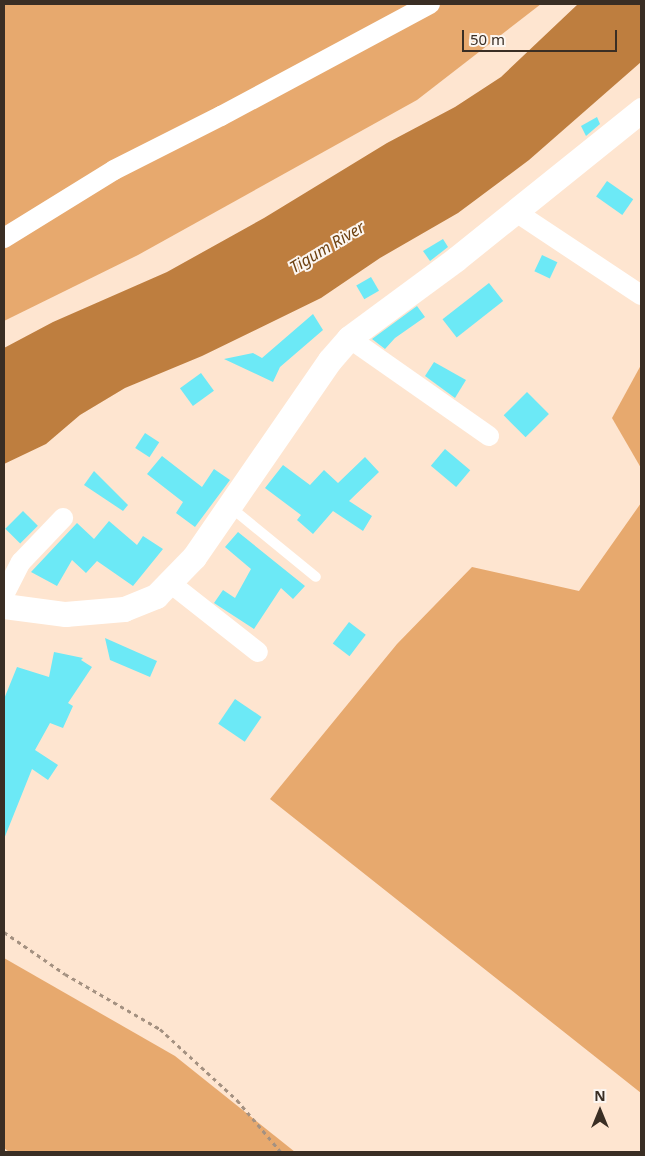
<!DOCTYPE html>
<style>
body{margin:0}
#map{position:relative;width:645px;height:1156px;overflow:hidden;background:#fee5d0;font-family:"Noto Sans",sans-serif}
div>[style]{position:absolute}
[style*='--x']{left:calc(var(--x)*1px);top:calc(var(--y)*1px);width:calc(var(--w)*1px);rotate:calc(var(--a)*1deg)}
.green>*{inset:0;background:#e7a96e}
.water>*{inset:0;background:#be7e3f}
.building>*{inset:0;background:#6ce9f6;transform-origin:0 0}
.path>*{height:3px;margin-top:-1.5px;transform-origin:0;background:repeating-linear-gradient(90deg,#a49181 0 4px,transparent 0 8px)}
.service>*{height:10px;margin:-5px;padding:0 5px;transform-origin:5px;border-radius:5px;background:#fff}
.minor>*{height:20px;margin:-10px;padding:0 10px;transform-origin:10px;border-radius:10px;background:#fff}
.tertiary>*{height:25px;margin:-12.5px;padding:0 12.5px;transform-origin:12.5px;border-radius:12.5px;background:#fff}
span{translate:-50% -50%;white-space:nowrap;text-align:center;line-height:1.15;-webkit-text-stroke:4px #fcf6f1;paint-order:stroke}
.water-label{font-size:16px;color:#6e4212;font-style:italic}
.frame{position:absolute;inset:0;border:5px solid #3a2e24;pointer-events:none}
.north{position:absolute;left:575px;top:1086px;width:50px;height:50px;-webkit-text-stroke:4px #fcf6f1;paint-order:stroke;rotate:0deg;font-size:14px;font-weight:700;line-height:20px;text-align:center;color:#3a2e24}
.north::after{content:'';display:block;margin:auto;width:18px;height:22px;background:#3a2e24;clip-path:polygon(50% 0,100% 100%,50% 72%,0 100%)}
.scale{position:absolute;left:462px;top:30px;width:155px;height:22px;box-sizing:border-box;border:2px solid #3a2e24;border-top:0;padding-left:6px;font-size:15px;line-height:18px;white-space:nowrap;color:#3a2e24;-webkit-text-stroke:4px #fcf6f1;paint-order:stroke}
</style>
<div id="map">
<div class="green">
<i style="clip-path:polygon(4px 4px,541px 4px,417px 100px,138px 255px,4px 321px)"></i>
<i style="clip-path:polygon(641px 365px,641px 468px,612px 418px)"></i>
<i style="clip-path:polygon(641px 503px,641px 1093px,270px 799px,397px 644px,472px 567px,579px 591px)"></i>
<i style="clip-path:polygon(4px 958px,175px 1056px,295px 1152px,9px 1152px,4px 1148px)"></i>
</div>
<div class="water">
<i style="clip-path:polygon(578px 4px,641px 4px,641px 62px,529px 160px,458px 213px,380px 258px,321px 298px,202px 356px,125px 388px,80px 415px,46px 444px,4px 464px,4px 348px,53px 322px,167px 272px,264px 218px,387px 143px,455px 107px,501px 77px)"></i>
</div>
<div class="building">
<i style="clip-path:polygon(597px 117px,600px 124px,586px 136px,581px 126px)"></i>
<i style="left:607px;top:181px;width:32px;height:19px;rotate:35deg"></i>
<i style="clip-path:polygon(443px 239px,448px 247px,430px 261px,423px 251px)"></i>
<i style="left:542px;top:255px;width:17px;height:18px;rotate:25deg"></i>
<i style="left:371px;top:277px;width:16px;height:17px;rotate:60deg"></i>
<i style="left:489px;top:283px;width:23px;height:59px;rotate:52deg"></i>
<i style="clip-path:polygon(417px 306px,425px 317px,395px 338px,385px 349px,372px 339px)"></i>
<i style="clip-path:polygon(313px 314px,323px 330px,280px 367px,273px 382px,224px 359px,253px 353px,262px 358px)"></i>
<i style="clip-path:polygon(434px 362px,466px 380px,455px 398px,425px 376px)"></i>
<i style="left:201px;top:373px;width:22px;height:26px;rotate:54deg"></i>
<i style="left:527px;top:392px;width:31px;height:33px;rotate:45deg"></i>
<i style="left:145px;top:433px;width:17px;height:18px;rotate:33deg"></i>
<i style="left:445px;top:449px;width:33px;height:22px;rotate:40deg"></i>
<i style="clip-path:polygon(162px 456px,202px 487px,214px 469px,230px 480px,195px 527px,176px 513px,183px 502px,147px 474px)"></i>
<i style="clip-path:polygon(365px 457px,379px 472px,349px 501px,372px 516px,363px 531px,333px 511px,313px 534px,297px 520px,301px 515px,265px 488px,283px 465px,310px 485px,324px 470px,338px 483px)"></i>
<i style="clip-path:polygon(94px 471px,128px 505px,123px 511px,84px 485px)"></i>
<i style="left:23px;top:511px;width:21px;height:25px;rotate:45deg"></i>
<i style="clip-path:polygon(109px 521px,137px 545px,143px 536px,163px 549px,133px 586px,97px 561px,86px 573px,72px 560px,57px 586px,31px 572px,77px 523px,94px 539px)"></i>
<i style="clip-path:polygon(238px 532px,305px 586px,293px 599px,281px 588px,254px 629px,214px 603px,223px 590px,235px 598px,251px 569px,225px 547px)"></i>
<i style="left:349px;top:622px;width:21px;height:27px;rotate:37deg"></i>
<i style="clip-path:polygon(105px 638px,157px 661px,150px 677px,110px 660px)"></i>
<i style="clip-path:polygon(54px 652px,83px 658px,81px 660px,92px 667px,68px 703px,73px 706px,63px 728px,50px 723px,35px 750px,58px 765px,48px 780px,32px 769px,4px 839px,4px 699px,17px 667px,49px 677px)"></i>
<i style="left:235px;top:699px;width:32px;height:30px;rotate:34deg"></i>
</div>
<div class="path">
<i style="--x:4;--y:932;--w:74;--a:34.5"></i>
<i style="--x:65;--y:974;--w:110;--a:30.1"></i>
<i style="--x:160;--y:1029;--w:105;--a:42.7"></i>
<i style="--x:237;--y:1100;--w:68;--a:49.8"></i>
</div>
<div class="service">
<i style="--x:229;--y:506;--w:112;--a:39.2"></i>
</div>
<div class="minor">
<i style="--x:516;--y:212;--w:150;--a:33.6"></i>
<i style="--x:4;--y:238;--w:129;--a:-31.7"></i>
<i style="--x:114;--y:170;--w:120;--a:-26.8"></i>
<i style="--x:221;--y:116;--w:237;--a:-28.2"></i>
<i style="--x:349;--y:338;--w:171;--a:35"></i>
<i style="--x:169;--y:582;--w:113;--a:38.2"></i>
<i style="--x:4;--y:595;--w:37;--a:-63"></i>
<i style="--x:21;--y:562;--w:61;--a:-46.3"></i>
</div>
<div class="tertiary">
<i style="--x:4;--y:606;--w:62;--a:7.5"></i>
<i style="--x:65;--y:614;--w:59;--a:-4.8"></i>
<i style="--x:124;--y:609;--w:35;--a:-22"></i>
<i style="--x:156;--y:596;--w:54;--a:-45.7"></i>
<i style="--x:194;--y:557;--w:239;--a:-55.4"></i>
<i style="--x:330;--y:360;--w:29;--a:-49"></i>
<i style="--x:349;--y:338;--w:133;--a:-36.4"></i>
<i style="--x:456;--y:259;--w:238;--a:-38.8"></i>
</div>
<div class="water-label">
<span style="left:327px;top:247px;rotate:-31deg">Tigum River</span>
</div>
<div class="frame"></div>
<div class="north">N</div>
<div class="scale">50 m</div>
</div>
